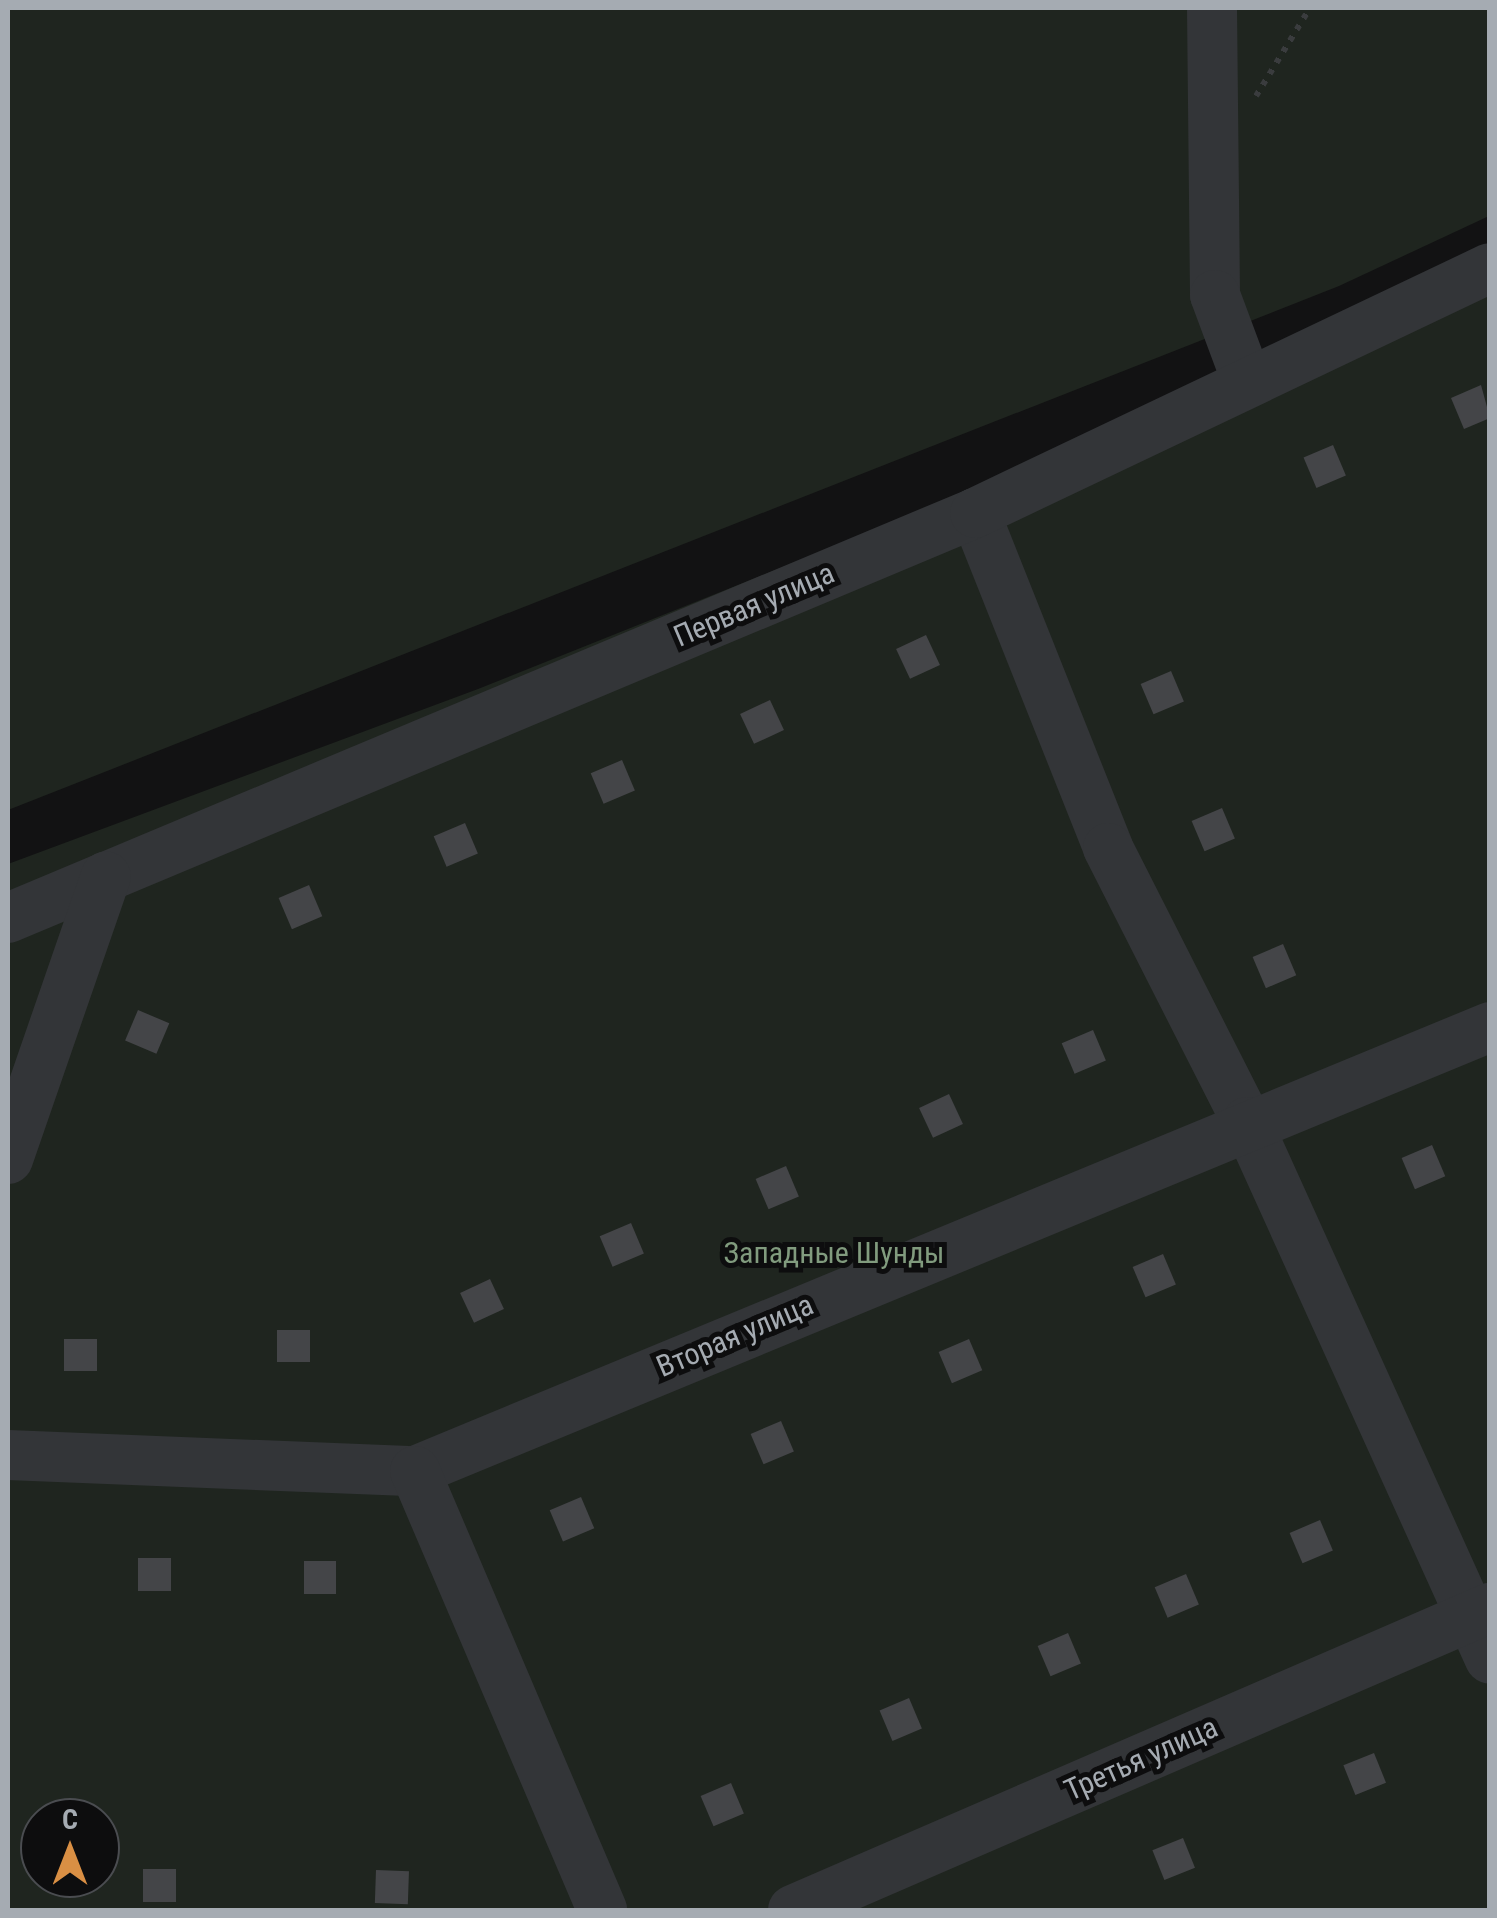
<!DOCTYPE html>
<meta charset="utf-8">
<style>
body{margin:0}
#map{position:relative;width:1497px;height:1918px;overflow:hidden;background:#121213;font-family:"Roboto Condensed",sans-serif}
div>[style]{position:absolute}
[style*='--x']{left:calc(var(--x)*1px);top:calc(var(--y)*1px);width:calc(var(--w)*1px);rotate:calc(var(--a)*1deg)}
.green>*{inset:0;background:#1f251f}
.building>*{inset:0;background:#444548;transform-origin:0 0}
.path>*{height:6px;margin-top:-3px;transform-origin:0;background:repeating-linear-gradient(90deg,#3a3c3e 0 5px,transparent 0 13px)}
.minor>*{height:50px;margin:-25px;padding:0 25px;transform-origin:25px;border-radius:25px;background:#333538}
span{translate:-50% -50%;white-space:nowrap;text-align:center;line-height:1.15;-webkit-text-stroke:10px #0d0d0e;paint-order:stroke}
.street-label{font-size:30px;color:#a5abb2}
.park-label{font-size:30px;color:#819b7e}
.frame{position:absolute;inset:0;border:10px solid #a5abb2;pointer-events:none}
.north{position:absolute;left:20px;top:1798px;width:100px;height:100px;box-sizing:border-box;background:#0d0d0e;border:2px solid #4a4c50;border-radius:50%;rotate:0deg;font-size:28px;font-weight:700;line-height:40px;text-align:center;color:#a5abb2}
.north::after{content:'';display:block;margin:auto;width:35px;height:45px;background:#d98f44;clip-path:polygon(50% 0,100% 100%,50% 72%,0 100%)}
</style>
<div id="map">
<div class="green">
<i style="clip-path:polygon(8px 8px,1489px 8px,1489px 216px,1339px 286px,8px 810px)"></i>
<i style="clip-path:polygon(evenodd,1489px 265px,1489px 1910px,8px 1910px,8px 864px,478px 689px,1247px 381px,1489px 265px,40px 1818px,100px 1818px,100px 1878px,40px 1878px,40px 1818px)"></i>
</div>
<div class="building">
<i style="clip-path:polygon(1481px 385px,1490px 418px,1464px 429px,1451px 398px)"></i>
<i style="left:1333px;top:445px;width:33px;height:32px;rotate:67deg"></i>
<i style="left:926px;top:635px;width:33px;height:33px;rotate:65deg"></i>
<i style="left:1171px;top:671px;width:33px;height:33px;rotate:67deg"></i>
<i style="left:770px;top:700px;width:33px;height:33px;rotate:65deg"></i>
<i style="left:622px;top:760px;width:33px;height:34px;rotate:67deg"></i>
<i style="left:1222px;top:808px;width:33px;height:33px;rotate:67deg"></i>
<i style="left:465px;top:823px;width:33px;height:34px;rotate:67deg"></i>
<i style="left:309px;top:885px;width:34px;height:33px;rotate:67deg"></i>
<i style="left:1283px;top:944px;width:34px;height:33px;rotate:67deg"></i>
<i style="left:138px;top:1010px;width:34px;height:33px;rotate:23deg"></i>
<i style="left:1093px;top:1030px;width:33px;height:34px;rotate:67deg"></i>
<i style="left:949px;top:1094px;width:33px;height:33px;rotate:65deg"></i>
<i style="left:1432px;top:1145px;width:34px;height:33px;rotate:67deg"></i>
<i style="left:786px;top:1166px;width:33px;height:33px;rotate:67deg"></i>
<i style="left:631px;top:1223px;width:33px;height:34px;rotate:67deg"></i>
<i style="left:1163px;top:1254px;width:33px;height:33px;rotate:67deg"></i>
<i style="left:490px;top:1279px;width:33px;height:33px;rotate:65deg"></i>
<i style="left:277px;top:1330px;width:33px;height:32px"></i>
<i style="left:64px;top:1339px;width:33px;height:32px"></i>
<i style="left:969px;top:1339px;width:34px;height:33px;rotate:67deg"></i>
<i style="left:781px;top:1421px;width:33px;height:33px;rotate:67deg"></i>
<i style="left:581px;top:1497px;width:34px;height:34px;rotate:67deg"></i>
<i style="left:1320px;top:1520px;width:33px;height:33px;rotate:67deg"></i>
<i style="left:138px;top:1558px;width:33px;height:33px"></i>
<i style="left:304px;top:1561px;width:32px;height:33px"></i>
<i style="left:1186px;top:1574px;width:33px;height:34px;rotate:67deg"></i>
<i style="left:1068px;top:1633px;width:33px;height:33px;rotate:67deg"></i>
<i style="left:909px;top:1698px;width:33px;height:32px;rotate:67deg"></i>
<i style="left:1374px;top:1753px;width:32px;height:33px;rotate:68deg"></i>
<i style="left:731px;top:1783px;width:33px;height:33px;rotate:67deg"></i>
<i style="left:1183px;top:1838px;width:32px;height:33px;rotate:68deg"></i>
<i style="left:143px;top:1869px;width:33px;height:33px"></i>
<i style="left:376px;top:1870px;width:33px;height:33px;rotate:2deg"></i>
</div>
<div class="path">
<i style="--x:1256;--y:96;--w:103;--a:-58.5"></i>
</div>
<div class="minor">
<i style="--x:1212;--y:8;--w:287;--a:89.4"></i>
<i style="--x:1215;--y:295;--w:92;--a:69.6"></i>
<i style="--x:975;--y:513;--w:360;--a:68.3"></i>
<i style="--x:1108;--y:848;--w:307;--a:63.1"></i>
<i style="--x:1247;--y:1122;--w:589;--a:65.65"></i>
<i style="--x:8;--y:918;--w:1048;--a:-22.72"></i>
<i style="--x:975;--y:513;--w:570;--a:-25.44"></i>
<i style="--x:8;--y:1159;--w:299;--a:-70.9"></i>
<i style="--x:8;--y:1455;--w:407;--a:2.3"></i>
<i style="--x:415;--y:1471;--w:1163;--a:-22.44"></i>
<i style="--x:415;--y:1471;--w:477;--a:66.9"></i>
<i style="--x:793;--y:1910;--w:760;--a:-23.43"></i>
</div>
<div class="street-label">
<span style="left:754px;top:605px;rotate:-23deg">Первая улица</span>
<span style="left:735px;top:1336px;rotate:-23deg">Вторая улица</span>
<span style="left:1141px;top:1759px;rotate:-24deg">Третья улица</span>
</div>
<div class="park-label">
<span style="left:834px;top:1253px">Западные Шунды</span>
</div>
<div class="frame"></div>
<div class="north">С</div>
</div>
